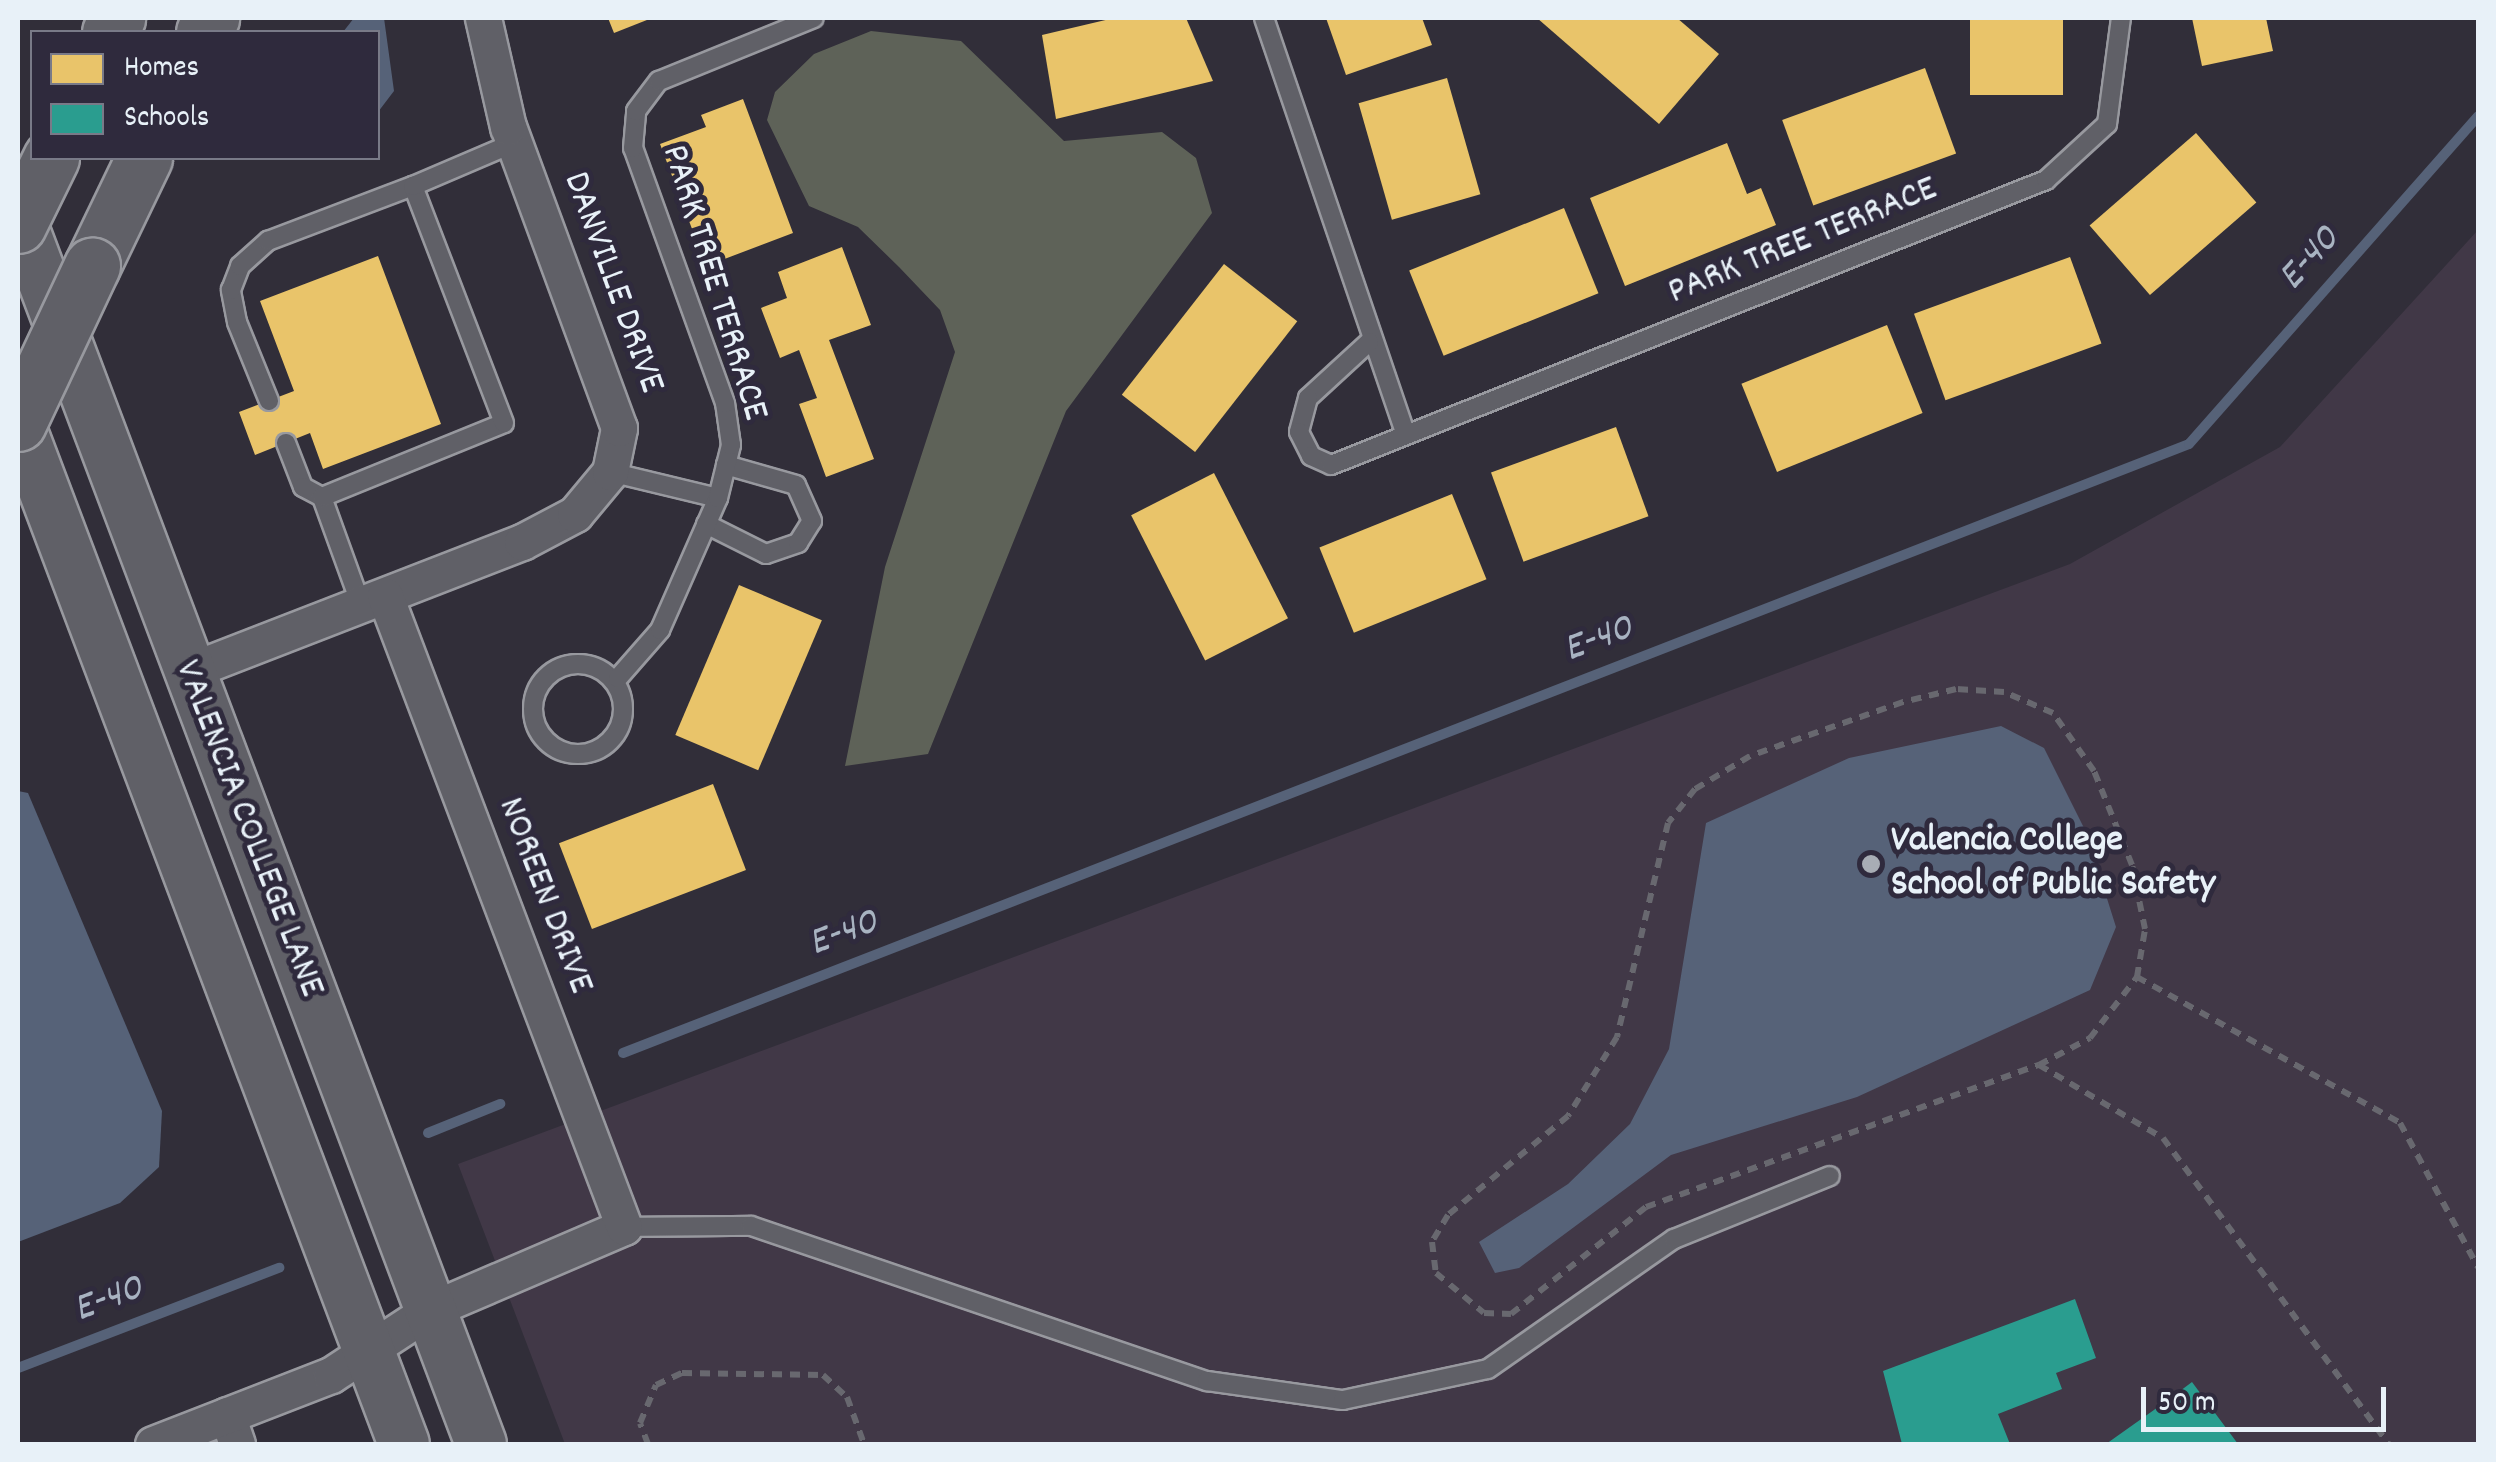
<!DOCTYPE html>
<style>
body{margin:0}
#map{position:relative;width:2496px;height:1462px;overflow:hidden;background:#312e39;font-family:Dekko,sans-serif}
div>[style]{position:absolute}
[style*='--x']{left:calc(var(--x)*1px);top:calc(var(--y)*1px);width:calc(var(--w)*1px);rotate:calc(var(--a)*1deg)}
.built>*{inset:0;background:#413847}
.green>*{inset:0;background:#5e6258}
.water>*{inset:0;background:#566278}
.homes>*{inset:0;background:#e9c46a;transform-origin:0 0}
.schools>*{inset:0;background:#2a9d8f}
.stream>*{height:10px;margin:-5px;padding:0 5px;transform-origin:5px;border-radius:5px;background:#566278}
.path>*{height:6px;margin-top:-3px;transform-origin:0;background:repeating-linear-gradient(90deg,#68686f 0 10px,transparent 0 18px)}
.roads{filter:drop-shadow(2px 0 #98999f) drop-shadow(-2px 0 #98999f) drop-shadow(0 2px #98999f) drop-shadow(0 -2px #98999f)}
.lane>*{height:18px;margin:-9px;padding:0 9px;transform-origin:9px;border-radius:9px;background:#606067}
.lane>.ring{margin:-9px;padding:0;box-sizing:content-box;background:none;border:18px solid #606067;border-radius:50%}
.street>*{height:35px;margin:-17.5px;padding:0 17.5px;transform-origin:17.5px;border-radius:17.5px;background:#606067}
.secondary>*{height:50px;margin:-25px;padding:0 25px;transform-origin:25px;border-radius:25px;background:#606067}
.highway>*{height:55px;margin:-27.5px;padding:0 27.5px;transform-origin:27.5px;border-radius:27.5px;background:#606067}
.bridges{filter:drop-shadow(2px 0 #98999f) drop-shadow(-2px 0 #98999f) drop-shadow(0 2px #98999f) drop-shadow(0 -2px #98999f)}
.highway-bridge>*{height:55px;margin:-27.5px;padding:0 27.5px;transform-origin:27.5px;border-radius:27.5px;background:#606067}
.dots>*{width:28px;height:28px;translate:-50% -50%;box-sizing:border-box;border:5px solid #2f2a3d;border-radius:50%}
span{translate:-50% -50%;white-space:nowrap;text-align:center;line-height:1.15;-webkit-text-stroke:10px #2f2a3d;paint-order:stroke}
.street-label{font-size:38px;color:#e8f1f8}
.poi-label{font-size:38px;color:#e8f1f8;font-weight:700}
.left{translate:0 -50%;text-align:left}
.water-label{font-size:40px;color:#a8b3c1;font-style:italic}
.frame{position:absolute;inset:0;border:20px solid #e8f1f8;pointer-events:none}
.legend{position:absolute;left:30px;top:30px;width:350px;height:130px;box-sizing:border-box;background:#2f2a3d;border:2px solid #797a88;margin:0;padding:12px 18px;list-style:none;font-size:30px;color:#e8f1f8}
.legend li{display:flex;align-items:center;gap:20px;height:50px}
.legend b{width:50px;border:2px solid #797a88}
.scale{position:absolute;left:2141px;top:1387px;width:245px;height:45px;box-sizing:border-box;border:5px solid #e8f1f8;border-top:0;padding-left:12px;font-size:30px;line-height:35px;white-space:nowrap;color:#e8f1f8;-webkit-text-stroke:8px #2f2a3d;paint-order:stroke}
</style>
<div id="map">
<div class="built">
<i style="clip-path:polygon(2478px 230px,2478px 1444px,565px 1444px,458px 1164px,2070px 564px,2280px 447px)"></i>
</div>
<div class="green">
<i style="clip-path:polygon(871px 31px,961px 41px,1064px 141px,1162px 132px,1196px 158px,1212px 213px,1066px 411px,928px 754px,845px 766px,885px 567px,955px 352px,940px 310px,899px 267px,858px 227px,809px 206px,767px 120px,775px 92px,814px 54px)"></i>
</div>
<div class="water">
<i style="clip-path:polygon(354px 18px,384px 18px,394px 91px,378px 112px,378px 32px,343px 32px)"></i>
<i style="clip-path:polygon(2001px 726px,2044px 748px,2086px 832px,2116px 927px,2090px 990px,1857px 1097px,1671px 1155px,1519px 1268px,1495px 1273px,1479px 1242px,1568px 1184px,1630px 1124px,1669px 1049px,1706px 823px,1849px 758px)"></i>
<i style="clip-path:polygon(18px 791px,28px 793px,162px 1111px,159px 1167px,120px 1203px,18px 1242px)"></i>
</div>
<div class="homes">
<i style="clip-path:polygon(608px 18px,652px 18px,614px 33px)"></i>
<i style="clip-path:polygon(1114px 18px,1186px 18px,1213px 81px,1056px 119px,1042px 35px)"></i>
<i style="clip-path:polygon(1326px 18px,1422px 18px,1432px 45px,1346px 75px)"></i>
<i style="clip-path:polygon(1537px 18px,1677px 18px,1719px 54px,1659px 124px)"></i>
<i style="left:1970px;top:18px;width:93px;height:77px"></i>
<i style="clip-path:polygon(2192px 18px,2266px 18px,2273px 51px,2202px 66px)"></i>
<i style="left:1925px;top:68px;width:91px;height:152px;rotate:70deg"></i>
<i style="left:1447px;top:78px;width:121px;height:92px;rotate:74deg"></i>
<i style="clip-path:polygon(743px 99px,793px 233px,706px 266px,660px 144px,706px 127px,701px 115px)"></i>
<i style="left:2196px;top:133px;width:92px;height:141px;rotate:49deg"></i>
<i style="clip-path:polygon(1727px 143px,1747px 194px,1761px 188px,1776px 225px,1625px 286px,1590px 198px)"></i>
<i style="left:1564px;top:208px;width:92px;height:167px;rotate:68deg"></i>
<i style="clip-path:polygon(842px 247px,871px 325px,829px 340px,874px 459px,826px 477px,799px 404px,817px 398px,799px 350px,780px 358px,761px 308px,787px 298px,778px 272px)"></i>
<i style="clip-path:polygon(378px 256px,441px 424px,323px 469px,310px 433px,255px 455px,239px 412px,294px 391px,260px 301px)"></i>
<i style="left:2070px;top:257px;width:92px;height:166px;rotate:70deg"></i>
<i style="left:1224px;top:264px;width:93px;height:166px;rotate:38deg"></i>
<i style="left:1887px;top:325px;width:95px;height:157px;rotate:68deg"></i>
<i style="left:1616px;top:427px;width:95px;height:133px;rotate:70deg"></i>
<i style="left:1214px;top:473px;width:163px;height:93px;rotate:63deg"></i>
<i style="left:1452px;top:494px;width:92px;height:143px;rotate:68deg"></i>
<i style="left:739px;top:585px;width:90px;height:163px;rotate:23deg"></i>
<i style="left:713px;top:784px;width:92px;height:165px;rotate:69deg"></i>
</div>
<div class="schools">
<i style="clip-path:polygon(2075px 1299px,2096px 1358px,2056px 1373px,2062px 1389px,1998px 1414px,2010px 1444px,1902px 1444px,1883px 1371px)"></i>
<i style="clip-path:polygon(2192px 1382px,2238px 1444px,2106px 1444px,2168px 1400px)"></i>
</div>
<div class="stream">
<i style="--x:623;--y:1053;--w:1680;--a:-21.25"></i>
<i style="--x:2189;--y:444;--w:437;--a:-48.6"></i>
<i style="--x:428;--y:1133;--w:78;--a:-21.9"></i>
<i style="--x:18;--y:1368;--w:280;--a:-21"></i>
</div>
<div class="path">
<i style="--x:2137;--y:977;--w:301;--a:29"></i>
<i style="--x:2400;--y:1123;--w:164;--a:61.6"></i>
<i style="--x:2039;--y:1065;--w:58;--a:-27.9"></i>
<i style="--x:2090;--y:1038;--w:77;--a:-52.4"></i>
<i style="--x:2137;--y:977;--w:49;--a:-80.5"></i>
<i style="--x:2145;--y:929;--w:65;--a:-101.5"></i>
<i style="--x:2132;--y:865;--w:101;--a:-112"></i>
<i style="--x:2094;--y:771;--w:71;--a:-125.3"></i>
<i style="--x:2053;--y:713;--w:53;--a:-156.8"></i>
<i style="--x:2004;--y:692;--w:48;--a:-176.4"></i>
<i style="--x:1956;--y:689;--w:55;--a:166.2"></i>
<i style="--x:1903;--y:702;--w:162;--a:160.6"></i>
<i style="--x:1750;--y:756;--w:64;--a:149"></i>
<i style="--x:1695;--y:789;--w:43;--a:128.5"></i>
<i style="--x:1668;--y:823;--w:220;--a:103.4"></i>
<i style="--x:1617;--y:1037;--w:93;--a:121.8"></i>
<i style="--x:1568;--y:1116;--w:156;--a:140.5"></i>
<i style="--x:1448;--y:1215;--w:31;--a:121"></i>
<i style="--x:1432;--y:1242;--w:31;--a:83"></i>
<i style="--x:1436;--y:1273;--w:62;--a:39.8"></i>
<i style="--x:1484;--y:1313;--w:27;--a:2"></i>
<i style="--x:1511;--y:1314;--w:172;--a:-38.4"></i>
<i style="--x:1646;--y:1207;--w:418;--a:-19.9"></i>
<i style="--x:2039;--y:1065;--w:144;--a:30.5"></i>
<i style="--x:2163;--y:1138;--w:380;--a:53.6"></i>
<i style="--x:648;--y:1444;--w:22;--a:-111"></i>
<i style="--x:640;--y:1423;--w:41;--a:-67.2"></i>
<i style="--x:656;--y:1385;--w:29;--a:-25"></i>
<i style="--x:682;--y:1373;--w:141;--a:0.8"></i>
<i style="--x:823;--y:1375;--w:33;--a:43"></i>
<i style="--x:847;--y:1397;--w:50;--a:70.1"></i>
</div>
<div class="roads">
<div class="lane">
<i style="--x:1264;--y:18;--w:440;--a:71.2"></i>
<i style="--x:1369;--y:342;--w:83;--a:137.4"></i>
<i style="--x:1308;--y:398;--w:35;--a:105"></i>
<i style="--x:1299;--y:432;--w:27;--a:63"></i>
<i style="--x:1311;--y:456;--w:22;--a:24"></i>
<i style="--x:1331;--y:465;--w:770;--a:-21.73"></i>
<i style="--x:2046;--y:180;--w:83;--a:-42.6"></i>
<i style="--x:2107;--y:124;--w:107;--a:-82.5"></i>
<i style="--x:269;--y:401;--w:85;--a:-112.1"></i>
<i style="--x:237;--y:322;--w:33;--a:-101"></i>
<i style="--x:231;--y:290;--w:26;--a:-69"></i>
<i style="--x:240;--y:266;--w:38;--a:-42"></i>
<i style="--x:268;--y:241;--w:155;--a:-20.8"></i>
<i style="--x:286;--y:443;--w:47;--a:68.9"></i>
<i style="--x:303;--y:487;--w:21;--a:28"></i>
<i style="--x:610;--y:472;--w:111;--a:13.5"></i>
<i style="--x:706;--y:524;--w:67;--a:26.6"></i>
<i style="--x:766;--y:554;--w:34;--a:-19"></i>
<i style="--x:798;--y:543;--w:26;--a:-58"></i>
<i style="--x:812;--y:521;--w:39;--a:-114"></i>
<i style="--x:796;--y:485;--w:73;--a:-164.1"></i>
<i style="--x:361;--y:605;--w:115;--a:-109.9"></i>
<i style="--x:322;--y:497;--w:196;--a:-22.1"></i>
<i style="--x:504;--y:423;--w:254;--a:-111"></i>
<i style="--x:413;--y:186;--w:110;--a:-23.1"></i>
<i class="ring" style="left:533px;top:664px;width:72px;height:72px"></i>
<i style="--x:618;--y:678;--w:64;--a:-48.8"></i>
<i style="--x:660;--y:630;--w:144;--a:-66.3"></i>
<i style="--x:718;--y:498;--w:55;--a:-76.2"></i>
<i style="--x:731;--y:445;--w:42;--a:-98.1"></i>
<i style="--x:725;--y:403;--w:271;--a:-109.8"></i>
<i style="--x:633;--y:148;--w:37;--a:-85"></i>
<i style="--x:636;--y:111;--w:38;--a:-53"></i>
<i style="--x:659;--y:81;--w:167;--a:-22.1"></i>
<i style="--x:624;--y:1227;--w:127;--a:-0.5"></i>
<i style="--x:751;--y:1226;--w:482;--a:18.8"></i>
<i style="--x:1207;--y:1381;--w:137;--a:8"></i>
<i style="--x:1343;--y:1400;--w:148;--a:-12.1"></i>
<i style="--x:1488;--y:1369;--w:227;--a:-35"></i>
<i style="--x:1674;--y:1239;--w:168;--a:-22"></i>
</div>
<div class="street">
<i style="--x:189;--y:671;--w:357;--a:-21.2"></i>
<i style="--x:522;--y:542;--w:60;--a:-27.8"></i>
<i style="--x:575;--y:514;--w:55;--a:-50.2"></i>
<i style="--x:610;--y:472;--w:45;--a:-78.4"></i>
<i style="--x:619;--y:428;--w:321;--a:-110.2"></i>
<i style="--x:508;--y:127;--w:112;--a:-102.9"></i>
<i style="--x:227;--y:1415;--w:31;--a:71"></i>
<i style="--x:153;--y:1444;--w:191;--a:-21.2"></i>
<i style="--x:331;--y:1375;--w:118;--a:-33.3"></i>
<i style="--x:430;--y:1310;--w:211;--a:-23.2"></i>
<i style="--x:624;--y:1227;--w:675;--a:-110.74"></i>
</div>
<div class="secondary">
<i style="--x:18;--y:214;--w:1314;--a:69.37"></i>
<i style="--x:18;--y:421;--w:1093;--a:69.33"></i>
</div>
<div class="highway">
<i style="--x:110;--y:32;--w:16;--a:-63"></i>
<i style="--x:204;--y:32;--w:16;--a:-63"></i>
<i style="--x:92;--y:266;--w:120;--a:-64.3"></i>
</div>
</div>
<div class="bridges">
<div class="highway-bridge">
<i style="--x:18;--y:225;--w:75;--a:-63.8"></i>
<i style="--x:18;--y:423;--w:174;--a:-64.8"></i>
</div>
</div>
<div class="dots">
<i style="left:1871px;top:864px;background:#a8adb5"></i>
</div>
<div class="street-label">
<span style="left:1803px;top:242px;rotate:-22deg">PARK TREE TERRACE</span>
<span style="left:612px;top:283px;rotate:70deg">DANVILLE DRIVE</span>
<span style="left:713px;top:283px;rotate:73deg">PARK TREE TERRACE</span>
<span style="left:248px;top:829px;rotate:69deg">VALENCIA COLLEGE LANE</span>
<span style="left:544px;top:896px;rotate:69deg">NOREEN DRIVE</span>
</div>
<div class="poi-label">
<span class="left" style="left:1891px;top:864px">Valencia College<br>School of Public Safety</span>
</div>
<div class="water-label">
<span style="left:2311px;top:260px;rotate:-48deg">E-40</span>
<span style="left:1599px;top:641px;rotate:-21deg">E-40</span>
<span style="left:844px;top:935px;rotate:-21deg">E-40</span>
<span style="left:109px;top:1301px;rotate:-21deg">E-40</span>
</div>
<div class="frame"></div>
<ul class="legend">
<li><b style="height:28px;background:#e9c46a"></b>Homes</li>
<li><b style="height:28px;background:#2a9d8f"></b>Schools</li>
</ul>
<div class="scale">50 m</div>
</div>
